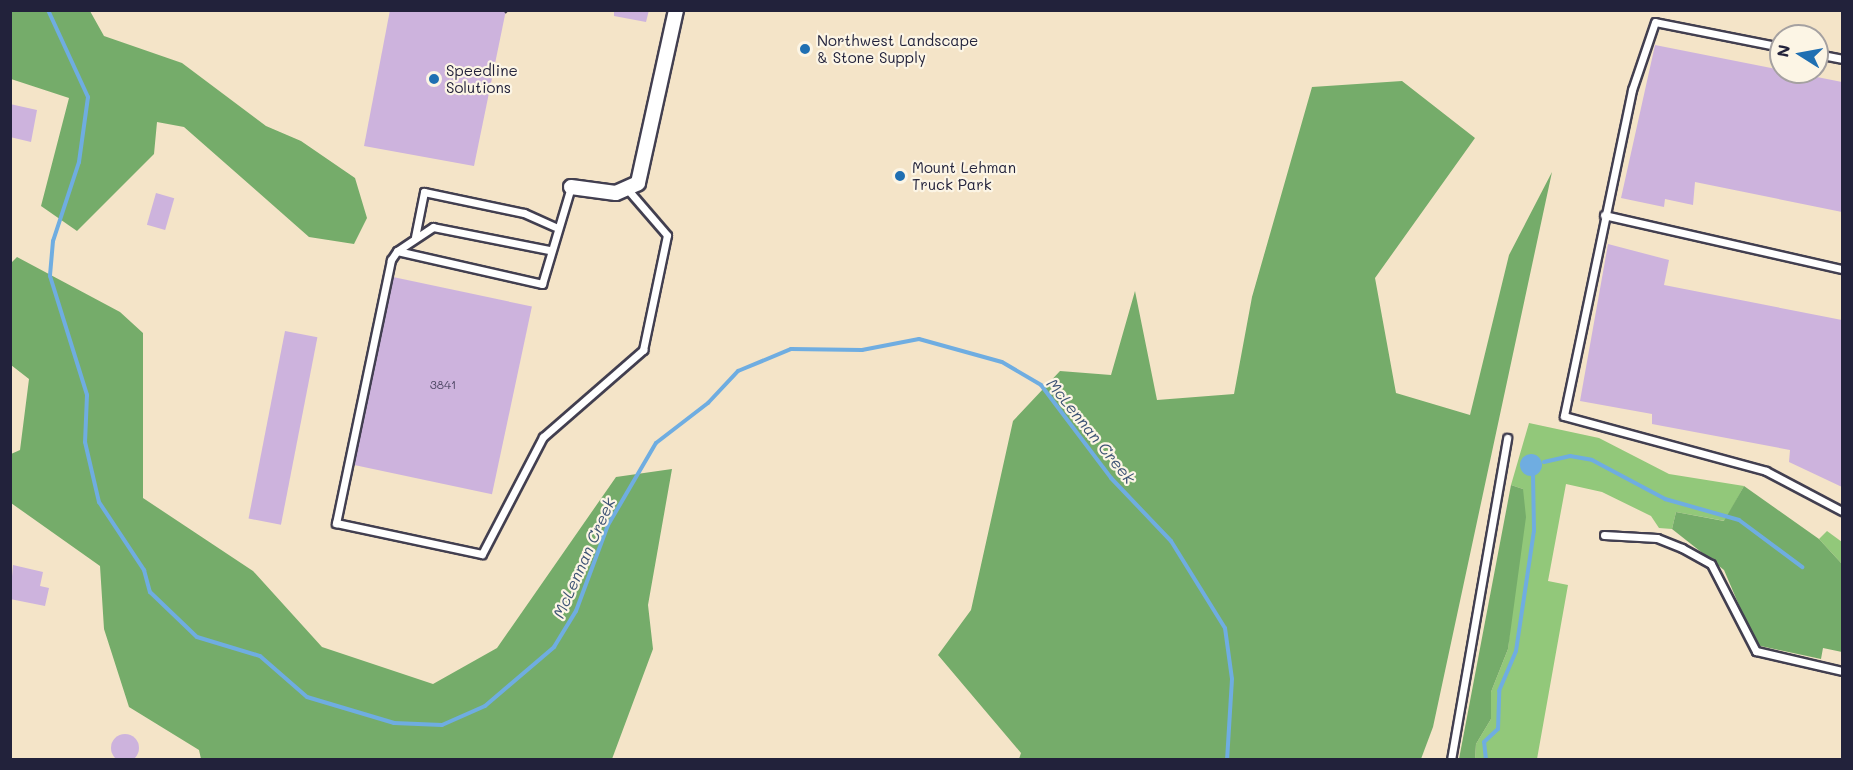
<!DOCTYPE html>
<style>
body{margin:0}
#map{position:relative;width:1853px;height:770px;overflow:hidden;background:#f4e4c8;font-family:Mali,sans-serif}
div>[style]{position:absolute}
[style*='--x']{left:calc(var(--x)*1px);top:calc(var(--y)*1px);width:calc(var(--w)*1px);rotate:calc(var(--a)*1deg)}
.green>*{inset:0;background:#92c87a}
.forest>*{inset:0;background:#75ac6a}
.water>*{inset:0;background:#6fade1}
.round{border-radius:50%}
.stream>*{height:4px;margin:-2px;padding:0 2px;transform-origin:2px;border-radius:2px;background:#6fade1}
.building>*{inset:0;background:#cdb3dd;transform-origin:0 0}
.path>*{height:2px;margin-top:-1px;transform-origin:0;background:repeating-linear-gradient(90deg,#423f50 0 4.5px,transparent 0 9px)}
.roads{filter:drop-shadow(2px 0 #423f50) drop-shadow(-2px 0 #423f50) drop-shadow(0 2px #423f50) drop-shadow(0 -2px #423f50)}
.lane>*{height:7px;margin:-3.5px;padding:0 3.5px;transform-origin:3.5px;border-radius:3.5px;background:#fff}
.street>*{height:14px;margin:-7px;padding:0 7px;transform-origin:7px;border-radius:7px;background:#fff}
.dots>*{width:16px;height:16px;translate:-50% -50%;box-sizing:border-box;border:3px solid #fcf5e5;border-radius:50%}
span{translate:-50% -50%;white-space:nowrap;text-align:center;line-height:1.15;-webkit-text-stroke:4.5px #fcf5e5;paint-order:stroke}
.number-label{font-size:12px;color:#4d4664}
.number-label span{-webkit-text-stroke-width:0}
.poi-label{font-size:15px;color:#22223b}
.left{translate:0 -50%;text-align:left}
.water-label{font-size:16px;color:#3d5375;font-style:italic}
.frame{position:absolute;inset:0;border:12px solid #22223b;pointer-events:none}
.north{position:absolute;left:1769px;top:24px;width:60px;height:60px;box-sizing:border-box;background:#fcf5e5;border:2px solid #a5a1a1;border-radius:50%;rotate:281deg;font-size:16px;font-weight:700;line-height:24px;text-align:center;color:#22223b}
.north::after{content:'';display:block;margin:auto;width:21px;height:27px;background:#1f6fb2;clip-path:polygon(50% 0,100% 100%,50% 72%,0 100%)}
</style>
<div id="map">
<div class="green">
<i style="clip-path:polygon(1529px 423px,1599px 438px,1669px 474px,1744px 486px,1725px 521px,1676px 512px,1672px 529px,1659px 528px,1651px 516px,1602px 492px,1566px 484px,1548px 581px,1568px 585px,1537px 759px,1475px 759px,1476px 744px,1491px 719px,1491px 692px,1508px 649px,1523px 489px,1511px 485px)"></i>
<i style="clip-path:polygon(1827px 531px,1842px 542px,1842px 564px,1819px 539px)"></i>
</div>
<div class="forest">
<i style="clip-path:polygon(11px 10px,90px 11px,104px 36px,182px 63px,266px 126px,301px 141px,355px 178px,367px 218px,354px 244px,309px 237px,184px 127px,157px 122px,154px 154px,77px 231px,41px 206px,69px 98px,11px 79px)"></i>
<i style="clip-path:polygon(1402px 81px,1475px 138px,1375px 278px,1396px 393px,1470px 415px,1509px 255px,1552px 172px,1433px 727px,1421px 759px,1019px 759px,1021px 753px,938px 655px,971px 610px,1013px 421px,1060px 371px,1111px 375px,1135px 291px,1157px 400px,1234px 394px,1252px 297px,1312px 87px)"></i>
<i style="clip-path:polygon(17px 257px,120px 312px,143px 333px,143px 498px,253px 571px,322px 647px,433px 684px,497px 648px,616px 477px,672px 469px,648px 605px,653px 649px,612px 759px,201px 759px,199px 750px,129px 707px,104px 629px,100px 566px,11px 503px,11px 454px,20px 450px,29px 379px,11px 365px,11px 263px)"></i>
<i style="clip-path:polygon(1511px 485px,1523px 489px,1526px 517px,1508px 649px,1491px 692px,1491px 719px,1476px 744px,1475px 759px,1459px 759px)"></i>
<i style="clip-path:polygon(1744px 486px,1819px 539px,1842px 564px,1842px 652px,1823px 648px,1821px 659px,1756px 645px,1724px 570px,1672px 529px,1676px 512px,1724px 521px)"></i>
</div>
<div class="water">
<i class="round" style="left:1520px;top:454px;width:22px;height:22px"></i>
</div>
<div class="stream">
<i style="--x:48;--y:10;--w:96;--a:65.3"></i>
<i style="--x:88;--y:97;--w:66;--a:97.9"></i>
<i style="--x:79;--y:162;--w:83;--a:108.2"></i>
<i style="--x:53;--y:241;--w:35;--a:95"></i>
<i style="--x:50;--y:276;--w:125;--a:72.7"></i>
<i style="--x:87;--y:395;--w:47;--a:92.4"></i>
<i style="--x:85;--y:442;--w:62;--a:76.9"></i>
<i style="--x:99;--y:502;--w:82;--a:56.5"></i>
<i style="--x:144;--y:570;--w:23;--a:75"></i>
<i style="--x:150;--y:592;--w:65;--a:43.8"></i>
<i style="--x:197;--y:637;--w:66;--a:16.8"></i>
<i style="--x:260;--y:656;--w:62;--a:41.1"></i>
<i style="--x:307;--y:697;--w:91;--a:16.6"></i>
<i style="--x:394;--y:723;--w:48;--a:2.4"></i>
<i style="--x:442;--y:725;--w:47;--a:-23.8"></i>
<i style="--x:485;--y:706;--w:91;--a:-40.5"></i>
<i style="--x:554;--y:647;--w:42;--a:-58.6"></i>
<i style="--x:576;--y:611;--w:92;--a:-69.6"></i>
<i style="--x:608;--y:525;--w:95;--a:-59.7"></i>
<i style="--x:656;--y:443;--w:66;--a:-37.6"></i>
<i style="--x:708;--y:403;--w:44;--a:-46.8"></i>
<i style="--x:738;--y:371;--w:57;--a:-22.5"></i>
<i style="--x:791;--y:349;--w:71;--a:0.8"></i>
<i style="--x:862;--y:350;--w:58;--a:-10.9"></i>
<i style="--x:919;--y:339;--w:86;--a:15.5"></i>
<i style="--x:1002;--y:362;--w:45;--a:30.5"></i>
<i style="--x:1041;--y:385;--w:116;--a:53"></i>
<i style="--x:1111;--y:478;--w:87;--a:46.4"></i>
<i style="--x:1171;--y:541;--w:102;--a:58.2"></i>
<i style="--x:1225;--y:628;--w:51;--a:82.2"></i>
<i style="--x:1232;--y:679;--w:81;--a:93.5"></i>
<i style="--x:1544;--y:462;--w:27;--a:-13"></i>
<i style="--x:1570;--y:456;--w:22;--a:10"></i>
<i style="--x:1592;--y:460;--w:83;--a:28.1"></i>
<i style="--x:1665;--y:499;--w:77;--a:15.8"></i>
<i style="--x:1739;--y:520;--w:79;--a:36.7"></i>
<i style="--x:1486;--y:760;--w:18;--a:-96"></i>
<i style="--x:1484;--y:742;--w:19;--a:-43"></i>
<i style="--x:1498;--y:729;--w:38;--a:-88"></i>
<i style="--x:1499;--y:691;--w:43;--a:-67"></i>
<i style="--x:1516;--y:651;--w:121;--a:-81.5"></i>
<i style="--x:1534;--y:531;--w:55;--a:-91"></i>
</div>
<div class="building">
<i style="clip-path:polygon(390px 10px,506px 10px,474px 166px,364px 146px)"></i>
<i style="clip-path:polygon(614px 10px,649px 10px,646px 22px,614px 16px)"></i>
<i style="clip-path:polygon(1655px 45px,1842px 82px,1842px 212px,1695px 182px,1693px 205px,1665px 199px,1664px 207px,1621px 198px)"></i>
<i style="clip-path:polygon(10px 104px,37px 110px,31px 142px,10px 137px)"></i>
<i style="left:156px;top:193px;width:19px;height:33px;rotate:16deg"></i>
<i style="clip-path:polygon(1608px 244px,1669px 260px,1664px 285px,1842px 320px,1842px 487px,1789px 462px,1790px 450px,1652px 424px,1652px 414px,1580px 401px)"></i>
<i style="left:393px;top:277px;width:142px;height:192px;rotate:12deg"></i>
<i style="left:285px;top:331px;width:33px;height:191px;rotate:11deg"></i>
<i style="clip-path:polygon(13px 565px,43px 572px,40px 586px,49px 588px,45px 606px,10px 599px)"></i>
<i class="round" style="left:111px;top:734px;width:28px;height:28px"></i>
</div>
<div class="path">
<i style="--x:505;--y:13;--w:4;--a:-45"></i>
</div>
<div class="roads">
<div class="lane">
<i style="--x:1781;--y:47;--w:128;--a:-168.8"></i>
<i style="--x:1655;--y:22;--w:72;--a:108.7"></i>
<i style="--x:1632;--y:90;--w:333;--a:101.8"></i>
<i style="--x:1564;--y:416;--w:209;--a:15.2"></i>
<i style="--x:1766;--y:471;--w:86;--a:27.8"></i>
<i style="--x:1817;--y:54;--w:25;--a:11"></i>
<i style="--x:1604;--y:215;--w:244;--a:12.8"></i>
<i style="--x:415;--y:237;--w:46;--a:-78.7"></i>
<i style="--x:424;--y:192;--w:102;--a:11.9"></i>
<i style="--x:524;--y:213;--w:34;--a:24"></i>
<i style="--x:549;--y:250;--w:118;--a:-168.8"></i>
<i style="--x:433;--y:227;--w:43;--a:146.3"></i>
<i style="--x:397;--y:251;--w:11;--a:124"></i>
<i style="--x:391;--y:260;--w:269;--a:101.8"></i>
<i style="--x:336;--y:523;--w:149;--a:12"></i>
<i style="--x:482;--y:554;--w:132;--a:-62.5"></i>
<i style="--x:543;--y:437;--w:133;--a:-41"></i>
<i style="--x:643;--y:350;--w:117;--a:-78.2"></i>
<i style="--x:667;--y:235;--w:58;--a:-130.8"></i>
<i style="--x:397;--y:251;--w:149;--a:12.8"></i>
<i style="--x:542;--y:284;--w:101;--a:-73.4"></i>
<i style="--x:1604;--y:535;--w:53;--a:3.2"></i>
<i style="--x:1657;--y:538;--w:27;--a:22"></i>
<i style="--x:1682;--y:548;--w:33;--a:29"></i>
<i style="--x:1711;--y:564;--w:98;--a:62.7"></i>
<i style="--x:1756;--y:651;--w:88;--a:13.1"></i>
<i style="--x:1451;--y:760;--w:327;--a:-80.1"></i>
</div>
<div class="street">
<i style="--x:571;--y:187;--w:45;--a:7.6"></i>
<i style="--x:616;--y:193;--w:24;--a:-24"></i>
<i style="--x:638;--y:183;--w:177;--a:-77.6"></i>
</div>
</div>
<div class="dots">
<i style="left:805px;top:49px;background:#1f6fb2"></i>
<i style="left:434px;top:79px;background:#1f6fb2"></i>
<i style="left:900px;top:176px;background:#1f6fb2"></i>
</div>
<div class="number-label">
<span style="left:443px;top:385px">3841</span>
</div>
<div class="poi-label">
<span class="left" style="left:817px;top:49px">Northwest Landscape<br>&amp; Stone Supply</span>
<span class="left" style="left:446px;top:79px">Speedline<br>Solutions</span>
<span class="left" style="left:912px;top:176px">Mount Lehman<br>Truck Park</span>
</div>
<div class="water-label">
<span style="left:1091px;top:431px;rotate:51deg">McLennan Creek</span>
<span style="left:584px;top:558px;rotate:-66deg">McLennan Creek</span>
</div>
<div class="frame"></div>
<div class="north">N</div>
</div>
